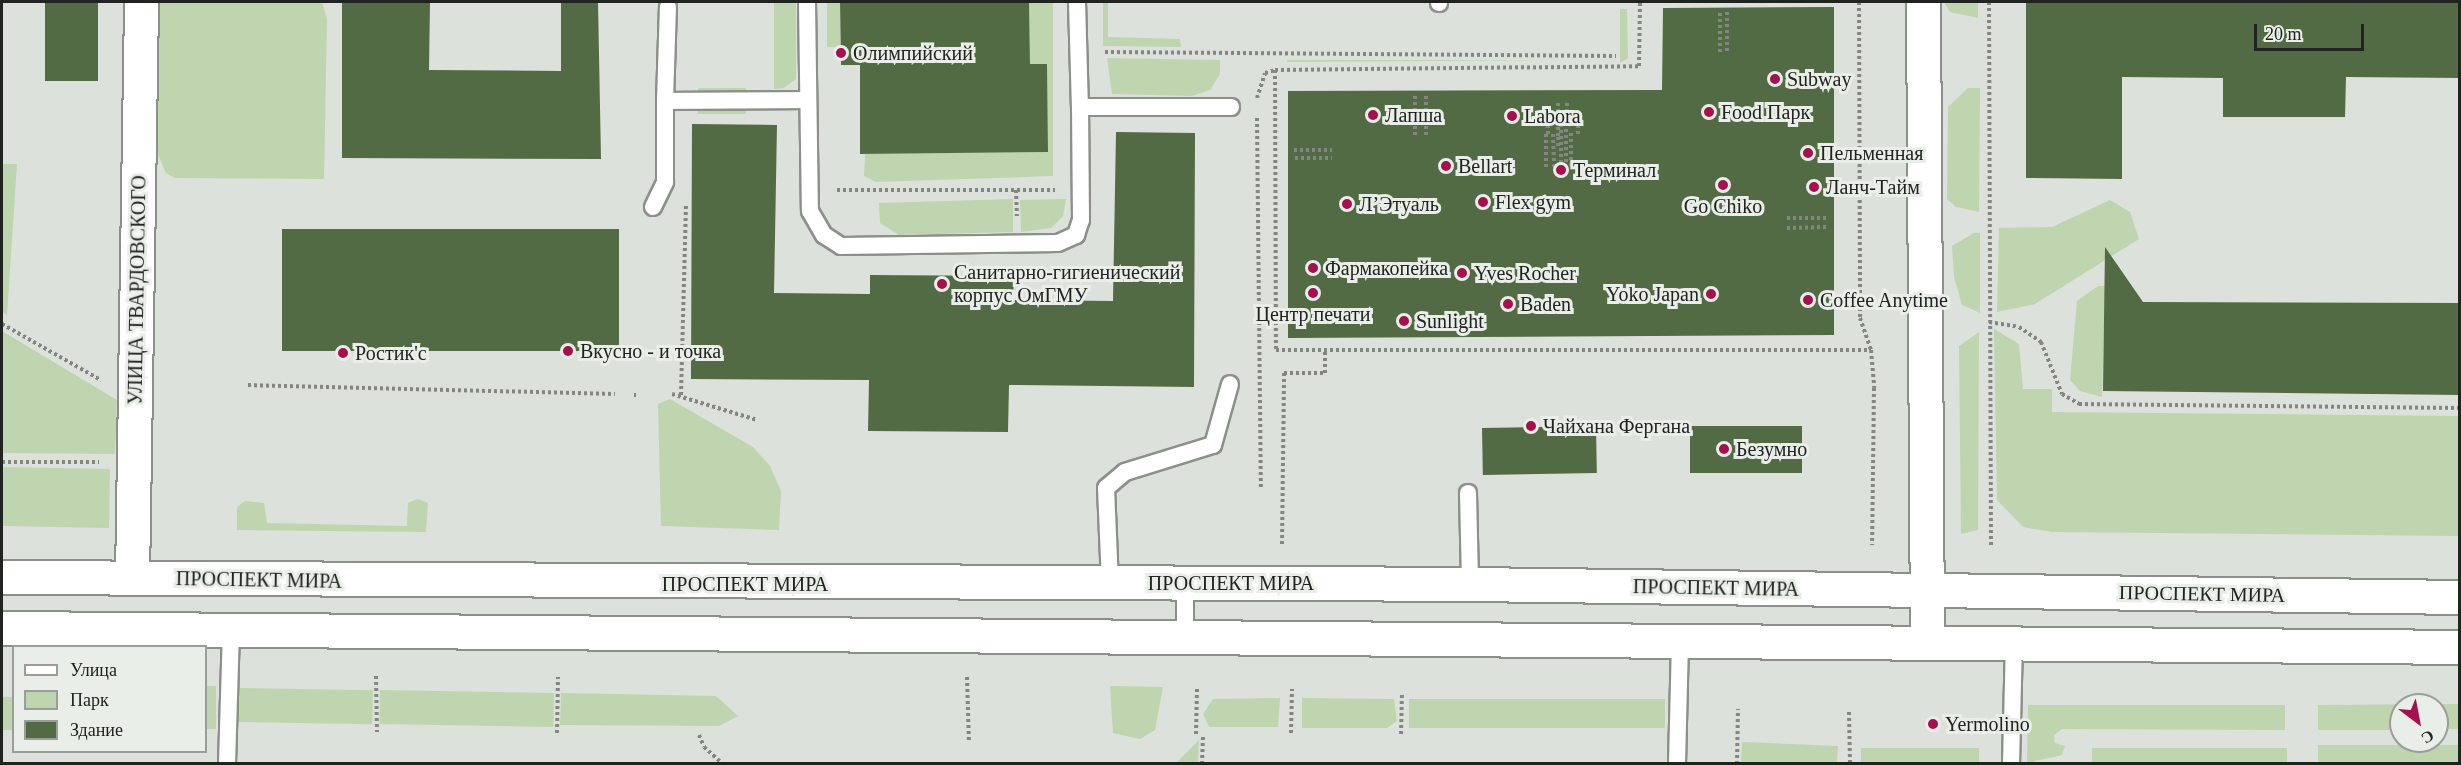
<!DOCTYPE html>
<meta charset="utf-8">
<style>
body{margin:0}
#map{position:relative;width:2461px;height:765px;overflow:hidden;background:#dde1db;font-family:Georgia,serif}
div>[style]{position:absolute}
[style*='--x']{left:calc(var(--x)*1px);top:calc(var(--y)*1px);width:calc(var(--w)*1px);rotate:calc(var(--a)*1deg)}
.green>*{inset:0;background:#bed5af;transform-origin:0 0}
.building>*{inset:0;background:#536b44;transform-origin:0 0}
.path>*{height:4px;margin-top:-2px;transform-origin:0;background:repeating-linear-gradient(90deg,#838681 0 3px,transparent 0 6px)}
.roads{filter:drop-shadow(2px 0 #8c908a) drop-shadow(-2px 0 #8c908a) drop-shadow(0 2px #8c908a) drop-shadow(0 -2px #8c908a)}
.lane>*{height:16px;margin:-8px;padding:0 8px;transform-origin:8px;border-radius:8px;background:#fff}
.street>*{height:33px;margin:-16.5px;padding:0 16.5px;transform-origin:16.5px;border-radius:16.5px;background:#fff}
.secondary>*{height:33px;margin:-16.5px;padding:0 16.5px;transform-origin:16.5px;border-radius:16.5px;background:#fff}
.dots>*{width:16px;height:16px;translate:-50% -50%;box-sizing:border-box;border:3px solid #eaeee8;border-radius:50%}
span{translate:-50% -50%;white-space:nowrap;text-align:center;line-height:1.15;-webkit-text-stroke:6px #eaeee8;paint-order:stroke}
.poi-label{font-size:20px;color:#212320}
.left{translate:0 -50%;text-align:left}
.right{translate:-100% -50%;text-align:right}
.street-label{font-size:20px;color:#212320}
.frame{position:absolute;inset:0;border:3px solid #212320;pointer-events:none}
.legend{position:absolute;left:12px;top:645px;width:195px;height:108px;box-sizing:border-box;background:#eaeee8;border:2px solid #9a9d98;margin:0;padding:8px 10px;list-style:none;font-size:18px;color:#212320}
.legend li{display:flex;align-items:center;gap:12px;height:30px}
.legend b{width:30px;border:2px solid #9a9d98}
.north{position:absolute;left:2389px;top:693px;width:60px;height:60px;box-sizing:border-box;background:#eaeee8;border:2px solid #9a9d98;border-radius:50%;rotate:148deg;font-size:16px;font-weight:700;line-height:24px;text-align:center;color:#212320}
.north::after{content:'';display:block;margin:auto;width:21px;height:27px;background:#a5104d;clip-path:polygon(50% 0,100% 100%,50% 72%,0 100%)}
.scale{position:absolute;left:2254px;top:24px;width:110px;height:27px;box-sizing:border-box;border:3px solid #212320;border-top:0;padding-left:8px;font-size:18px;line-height:21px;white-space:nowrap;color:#212320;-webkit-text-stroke:4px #eaeee8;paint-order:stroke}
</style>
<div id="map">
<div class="green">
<i style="clip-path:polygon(158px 2px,322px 2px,327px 19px,324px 179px,175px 178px,166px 173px,156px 150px)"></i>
<i style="clip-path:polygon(774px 2px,796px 2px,796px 79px,784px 88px,774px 89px)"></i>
<i style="left:827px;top:2px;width:13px;height:45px"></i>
<i style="clip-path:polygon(1029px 2px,1053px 2px,1053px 176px,876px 182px,864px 176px,865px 154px,1048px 151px,1047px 65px,1030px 64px)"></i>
<i style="clip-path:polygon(1103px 2px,1108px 2px,1108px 37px,1180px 39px,1181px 47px,1103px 46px)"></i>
<i style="clip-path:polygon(1944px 2px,1978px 2px,1978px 18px,1950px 12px)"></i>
<i style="clip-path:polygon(1620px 9px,1627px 9px,1628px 58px,1620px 63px)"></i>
<i style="clip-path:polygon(1107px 58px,1220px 60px,1220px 74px,1210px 90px,1192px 96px,1112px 94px)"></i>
<i style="clip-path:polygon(1287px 60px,1573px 60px,1287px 62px)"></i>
<i style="left:698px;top:88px;width:48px;height:26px"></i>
<i style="clip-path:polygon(1968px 88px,1980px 88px,1979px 212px,1956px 207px,1947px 199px,1948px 107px)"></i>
<i style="clip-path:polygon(2px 164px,17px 164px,7px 315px,2px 311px)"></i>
<i style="clip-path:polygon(1013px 199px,1013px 232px,899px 235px,880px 223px,879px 203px)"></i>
<i style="clip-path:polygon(1066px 199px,1063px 216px,1051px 228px,1021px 232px,1020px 200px)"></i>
<i style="clip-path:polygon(2110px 200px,2130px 212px,2139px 239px,2035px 304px,1997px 312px,1999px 228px,2052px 227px)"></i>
<i style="clip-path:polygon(1974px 233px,1980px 233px,1980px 313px,1962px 305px,1954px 277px,1952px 246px)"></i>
<i style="clip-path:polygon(2098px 286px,2105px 286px,2102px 397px,2080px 391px,2070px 380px,2077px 301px)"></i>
<i style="clip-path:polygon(1994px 329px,2019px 344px,2023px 389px,2052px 389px,2052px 412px,2459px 416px,2459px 536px,2052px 532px,2023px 527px,1997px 500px)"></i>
<i style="clip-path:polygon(2px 331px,117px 400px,115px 454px,2px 453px)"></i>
<i style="clip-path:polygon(1979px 332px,1978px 530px,1961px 534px,1959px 346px)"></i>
<i style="clip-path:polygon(670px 399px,753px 447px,770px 466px,781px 491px,779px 530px,661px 526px,658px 404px)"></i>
<i style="left:2px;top:467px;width:108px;height:59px;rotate:1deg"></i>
<i style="clip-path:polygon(418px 499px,428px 503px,426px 532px,237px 530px,237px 507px,245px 501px,264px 503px,267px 523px,407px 526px,408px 503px)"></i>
<i style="left:206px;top:686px;width:10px;height:43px"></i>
<i style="clip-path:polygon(1110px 686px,1163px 687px,1155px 730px,1140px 739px,1113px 733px)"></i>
<i style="left:238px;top:688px;width:135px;height:34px;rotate:1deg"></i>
<i style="left:380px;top:690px;width:174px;height:34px;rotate:1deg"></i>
<i style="clip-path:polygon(561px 693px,716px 696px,738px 716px,719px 726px,560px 725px)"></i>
<i style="left:2px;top:697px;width:11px;height:33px"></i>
<i style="clip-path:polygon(1280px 698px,1278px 727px,1209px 727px,1203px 714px,1213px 699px)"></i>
<i style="clip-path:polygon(1302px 698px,1394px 699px,1397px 721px,1387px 728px,1302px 728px)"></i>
<i style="left:1409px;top:699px;width:256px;height:29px"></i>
<i style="clip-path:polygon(2459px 704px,2459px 729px,2437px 729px,2437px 705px,2401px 705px,2401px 730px,2318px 730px,2318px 705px)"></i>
<i style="clip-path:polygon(2028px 705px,2285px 705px,2285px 730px,2062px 729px,2054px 735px,2055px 743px,2065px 746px,2062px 755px,2027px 763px)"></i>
<i style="clip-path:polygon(1199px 740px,1198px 763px,1176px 763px)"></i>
<i style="clip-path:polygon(1742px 742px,1838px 746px,1837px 763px,1741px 763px)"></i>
<i style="left:2318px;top:745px;width:141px;height:18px"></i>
<i style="left:1861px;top:748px;width:118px;height:15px"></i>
<i style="left:2287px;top:748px;width:15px;height:195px;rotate:90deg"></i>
</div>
<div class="building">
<i style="left:45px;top:2px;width:53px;height:79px"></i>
<i style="clip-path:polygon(342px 2px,430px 2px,429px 70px,561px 71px,561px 2px,598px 2px,601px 159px,342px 158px)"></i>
<i style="clip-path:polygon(840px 2px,1029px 2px,1030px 64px,1047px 64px,1048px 152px,860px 154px,860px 65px,841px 65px)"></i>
<i style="clip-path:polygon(2026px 2px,2460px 2px,2460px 78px,2346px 77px,2345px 117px,2223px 117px,2223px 78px,2122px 77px,2122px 179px,2026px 178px)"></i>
<i style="clip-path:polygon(1834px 7px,1834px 335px,1288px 338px,1288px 91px,1662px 90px,1663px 8px)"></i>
<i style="clip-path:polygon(692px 124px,777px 125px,774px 293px,870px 294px,870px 275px,1014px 276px,1013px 300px,1113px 301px,1116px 132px,1195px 133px,1194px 387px,1009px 385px,1008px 432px,868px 431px,869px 380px,691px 379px)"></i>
<i style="left:619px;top:229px;width:122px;height:337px;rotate:90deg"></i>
<i style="clip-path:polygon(2105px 247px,2143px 302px,2460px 303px,2460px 395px,2103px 391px)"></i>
<i style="left:1596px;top:426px;width:47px;height:114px;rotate:89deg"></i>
<i style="left:1690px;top:426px;width:112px;height:47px"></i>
</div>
<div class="path">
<i style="--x:1859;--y:2;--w:316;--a:89.8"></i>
<i style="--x:1860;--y:318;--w:34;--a:71"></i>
<i style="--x:1871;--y:350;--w:38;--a:85"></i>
<i style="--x:1874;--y:388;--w:157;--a:90.7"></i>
<i style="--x:1989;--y:2;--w:545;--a:89.79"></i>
<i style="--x:1727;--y:12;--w:40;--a:90"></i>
<i style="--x:1105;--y:52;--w:511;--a:0.45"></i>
<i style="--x:1720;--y:52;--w:39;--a:-90"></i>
<i style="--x:1275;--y:70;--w:280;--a:89.8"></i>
<i style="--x:1276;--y:350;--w:595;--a:0"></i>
<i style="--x:1257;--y:98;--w:26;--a:-72"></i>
<i style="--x:1265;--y:73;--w:10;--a:-17"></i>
<i style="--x:1275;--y:70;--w:364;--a:-0.6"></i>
<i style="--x:1639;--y:66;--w:64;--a:-89.1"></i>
<i style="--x:1558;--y:103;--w:36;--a:90"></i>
<i style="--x:1567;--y:103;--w:14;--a:90"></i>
<i style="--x:1548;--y:113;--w:24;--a:90"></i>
<i style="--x:1578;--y:113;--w:24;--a:90"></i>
<i style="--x:1566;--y:117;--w:52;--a:90"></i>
<i style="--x:1257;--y:118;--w:372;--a:89.4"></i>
<i style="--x:1571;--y:133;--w:36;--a:90"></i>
<i style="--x:1546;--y:134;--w:36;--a:90"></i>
<i style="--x:1553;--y:134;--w:35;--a:88"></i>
<i style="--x:1415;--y:135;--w:39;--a:-90"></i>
<i style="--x:1426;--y:135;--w:39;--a:-90"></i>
<i style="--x:1558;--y:137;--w:11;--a:90"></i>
<i style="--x:1294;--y:150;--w:38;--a:0"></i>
<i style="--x:1295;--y:158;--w:37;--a:0"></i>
<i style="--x:1561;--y:169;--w:52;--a:-90"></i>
<i style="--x:837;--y:190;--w:218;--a:0"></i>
<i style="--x:1016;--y:190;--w:26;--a:88"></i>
<i style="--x:1787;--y:218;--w:41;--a:0"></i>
<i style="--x:1787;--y:228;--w:40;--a:-1.4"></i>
<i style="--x:1989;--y:322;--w:30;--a:9"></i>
<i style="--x:2019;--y:327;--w:27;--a:34"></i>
<i style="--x:2041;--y:342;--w:56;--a:68"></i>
<i style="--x:2062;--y:394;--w:20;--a:30"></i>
<i style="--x:2079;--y:404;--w:381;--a:0.6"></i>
<i style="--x:2;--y:324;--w:114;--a:29.5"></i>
<i style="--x:248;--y:385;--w:367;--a:1.4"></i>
<i style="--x:672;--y:394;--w:89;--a:17"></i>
<i style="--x:634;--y:395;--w:2;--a:0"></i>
<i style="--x:681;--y:395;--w:191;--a:-88.5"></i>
<i style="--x:2;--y:462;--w:97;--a:0"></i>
<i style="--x:1282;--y:544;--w:171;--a:-89.3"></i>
<i style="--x:1284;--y:373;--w:41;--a:0"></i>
<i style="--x:1325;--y:373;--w:23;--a:-90"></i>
<i style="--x:376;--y:676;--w:56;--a:89"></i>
<i style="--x:967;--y:677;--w:66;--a:88.3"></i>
<i style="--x:1849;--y:712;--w:52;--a:88.9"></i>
<i style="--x:557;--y:733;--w:56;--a:-89"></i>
<i style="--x:1291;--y:733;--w:44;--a:-88.7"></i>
<i style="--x:1196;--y:734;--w:45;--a:-88.7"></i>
<i style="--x:1401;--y:734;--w:40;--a:-88.6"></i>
<i style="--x:699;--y:735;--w:13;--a:67"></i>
<i style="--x:704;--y:747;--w:25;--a:42"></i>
<i style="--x:1202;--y:764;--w:30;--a:-88"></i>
<i style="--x:1737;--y:764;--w:55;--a:-89"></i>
</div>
<div class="roads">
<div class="lane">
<i style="--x:807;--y:2;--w:209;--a:89.2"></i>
<i style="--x:810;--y:211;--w:28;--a:60"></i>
<i style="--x:824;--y:235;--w:20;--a:33"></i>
<i style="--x:841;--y:246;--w:217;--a:-0.8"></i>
<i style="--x:1058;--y:243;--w:20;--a:-24"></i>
<i style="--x:1076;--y:235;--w:16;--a:-72"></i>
<i style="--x:1081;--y:220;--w:113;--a:-90.5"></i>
<i style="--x:1080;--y:107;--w:151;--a:0"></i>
<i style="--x:1077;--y:2;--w:105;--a:88.4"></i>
<i style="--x:1439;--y:2;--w:1;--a:90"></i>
<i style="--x:665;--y:101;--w:94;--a:-88.2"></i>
<i style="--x:653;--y:207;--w:28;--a:-64"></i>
<i style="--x:665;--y:182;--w:81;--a:-90"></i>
<i style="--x:665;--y:101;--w:142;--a:-0.4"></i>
<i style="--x:1468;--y:493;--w:91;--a:88.7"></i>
<i style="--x:1110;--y:583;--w:95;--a:-92.4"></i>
<i style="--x:1106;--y:488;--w:25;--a:-40"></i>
<i style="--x:1125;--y:472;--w:92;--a:-17.1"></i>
<i style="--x:1213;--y:445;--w:63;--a:-74.4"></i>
<i style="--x:1185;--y:637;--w:55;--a:-90"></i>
<i style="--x:227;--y:764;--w:133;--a:-88.3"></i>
<i style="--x:1677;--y:764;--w:125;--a:-88.6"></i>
<i style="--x:2011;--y:764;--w:122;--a:-88.6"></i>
</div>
<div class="street">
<i style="--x:1923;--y:2;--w:639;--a:89.64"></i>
<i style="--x:132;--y:578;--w:576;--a:-89.1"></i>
</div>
<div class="secondary">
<i style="--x:2;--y:577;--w:1468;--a:0.27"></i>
<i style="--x:1470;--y:584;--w:990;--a:0.75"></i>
<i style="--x:2;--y:628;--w:2458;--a:0.44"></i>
</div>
</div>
<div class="dots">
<i style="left:841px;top:53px;background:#a5104d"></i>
<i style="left:1775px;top:79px;background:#a5104d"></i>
<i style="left:1709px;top:112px;background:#a5104d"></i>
<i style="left:1373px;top:115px;background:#a5104d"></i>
<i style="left:1512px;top:116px;background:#a5104d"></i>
<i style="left:1808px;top:153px;background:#a5104d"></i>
<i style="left:1446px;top:166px;background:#a5104d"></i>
<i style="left:1561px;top:170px;background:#a5104d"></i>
<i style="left:1723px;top:185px;background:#a5104d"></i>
<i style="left:1814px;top:187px;background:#a5104d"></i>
<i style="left:1483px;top:202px;background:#a5104d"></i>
<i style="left:1347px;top:204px;background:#a5104d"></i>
<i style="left:1313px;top:268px;background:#a5104d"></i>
<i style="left:1462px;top:273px;background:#a5104d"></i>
<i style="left:942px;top:284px;background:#a5104d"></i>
<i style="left:1313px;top:293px;background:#a5104d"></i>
<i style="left:1711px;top:294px;background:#a5104d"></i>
<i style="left:1808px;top:300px;background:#a5104d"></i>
<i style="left:1508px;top:304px;background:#a5104d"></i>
<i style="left:1404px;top:321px;background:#a5104d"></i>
<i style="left:568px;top:351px;background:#a5104d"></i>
<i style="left:343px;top:353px;background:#a5104d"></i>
<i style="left:1531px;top:426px;background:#a5104d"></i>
<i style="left:1724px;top:449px;background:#a5104d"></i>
<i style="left:1933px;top:724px;background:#a5104d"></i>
</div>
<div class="poi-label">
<span class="left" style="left:853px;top:53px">Олимпийский</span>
<span class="left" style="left:1787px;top:79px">Subway</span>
<span class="left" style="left:1721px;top:112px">Food Парк</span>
<span class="left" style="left:1385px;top:115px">Лапша</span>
<span class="left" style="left:1524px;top:116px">Labora</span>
<span class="left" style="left:1820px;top:153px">Пельменная</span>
<span class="left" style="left:1458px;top:166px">Bellart</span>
<span class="left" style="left:1573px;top:170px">Терминал</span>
<span class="left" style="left:1826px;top:187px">Ланч-Тайм</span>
<span class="left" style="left:1495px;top:202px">Flex gym</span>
<span class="left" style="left:1359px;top:204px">Л’Этуаль</span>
<span style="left:1723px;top:206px">Go Chiko</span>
<span class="left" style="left:1325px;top:268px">Фармакопейка</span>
<span class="left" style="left:954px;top:284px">Санитарно-гигиенический<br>корпус ОмГМУ</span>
<span class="left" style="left:1474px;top:273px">Yves Rocher</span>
<span class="right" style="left:1699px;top:294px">Yoko Japan</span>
<span class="left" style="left:1820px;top:300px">Coffee Anytime</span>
<span class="left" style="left:1520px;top:304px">Baden</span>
<span style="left:1313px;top:314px">Центр печати</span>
<span class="left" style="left:1416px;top:321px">Sunlight</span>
<span class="left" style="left:580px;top:351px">Вкусно - и точка</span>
<span class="left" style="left:355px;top:353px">Ростик'с</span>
<span class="left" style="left:1543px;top:426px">Чайхана Фергана</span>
<span class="left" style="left:1736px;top:449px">Безумно</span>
<span class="left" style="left:1945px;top:724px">Yermolino</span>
</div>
<div class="street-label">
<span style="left:137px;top:290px;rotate:-89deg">УЛИЦА ТВАРДОВСКОГО</span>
<span style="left:259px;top:580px;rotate:1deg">ПРОСПЕКТ МИРА</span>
<span style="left:1231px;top:583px">ПРОСПЕКТ МИРА</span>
<span style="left:745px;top:584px">ПРОСПЕКТ МИРА</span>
<span style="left:1716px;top:588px;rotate:1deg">ПРОСПЕКТ МИРА</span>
<span style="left:2202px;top:594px;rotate:1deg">ПРОСПЕКТ МИРА</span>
</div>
<div class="frame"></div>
<ul class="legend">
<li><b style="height:8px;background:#fff"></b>Улица</li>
<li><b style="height:16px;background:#bed5af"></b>Парк</li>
<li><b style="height:16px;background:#536b44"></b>Здание</li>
</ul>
<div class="north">С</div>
<div class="scale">20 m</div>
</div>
